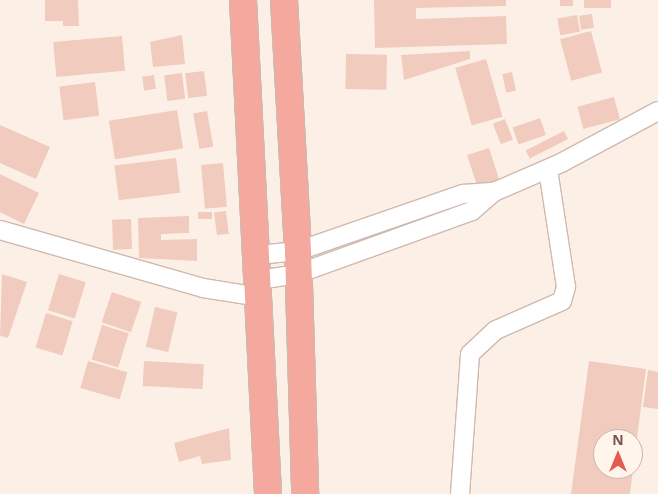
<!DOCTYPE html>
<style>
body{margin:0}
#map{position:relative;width:658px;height:494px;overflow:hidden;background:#fcf0e6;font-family:"Open Sans",sans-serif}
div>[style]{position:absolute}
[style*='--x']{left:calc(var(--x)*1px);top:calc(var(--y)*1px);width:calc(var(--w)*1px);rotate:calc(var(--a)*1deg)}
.building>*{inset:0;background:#f1cbbe;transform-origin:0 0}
.roads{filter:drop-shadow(1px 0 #cfb9af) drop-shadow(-1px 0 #cfb9af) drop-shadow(0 1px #cfb9af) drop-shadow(0 -1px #cfb9af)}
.minor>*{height:18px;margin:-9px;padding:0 9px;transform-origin:9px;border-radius:9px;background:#fff}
.highway>*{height:26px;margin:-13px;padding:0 13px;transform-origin:13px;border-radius:13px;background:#f5a99e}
span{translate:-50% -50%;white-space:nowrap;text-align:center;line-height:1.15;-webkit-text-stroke:5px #fff5ec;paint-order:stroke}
.north{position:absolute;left:593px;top:429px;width:50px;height:50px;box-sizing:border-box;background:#fff5ec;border:1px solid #c8b5ac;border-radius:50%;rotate:0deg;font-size:14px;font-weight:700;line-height:20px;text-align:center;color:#75544b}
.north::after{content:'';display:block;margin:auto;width:18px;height:22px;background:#e35a4e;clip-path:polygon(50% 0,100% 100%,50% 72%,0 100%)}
</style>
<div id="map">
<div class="building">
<i style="clip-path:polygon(45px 0,78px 0,79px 26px,63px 26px,63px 21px,45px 21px)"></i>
<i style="clip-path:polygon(374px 0,506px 0,506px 6px,416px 8px,416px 19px,506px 16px,507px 44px,375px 48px)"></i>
<i style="left:560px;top:0;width:13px;height:6px"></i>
<i style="left:584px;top:0;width:27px;height:8px"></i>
<i style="left:592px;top:14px;width:14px;height:13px;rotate:82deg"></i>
<i style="left:577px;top:15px;width:17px;height:20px;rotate:80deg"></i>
<i style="left:591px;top:31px;width:43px;height:32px;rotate:75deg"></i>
<i style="clip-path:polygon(182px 35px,185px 64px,153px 67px,150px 42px)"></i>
<i style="left:122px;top:36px;width:35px;height:69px;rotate:85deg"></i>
<i style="clip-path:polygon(470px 51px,470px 59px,404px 80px,401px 55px)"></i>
<i style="left:346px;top:54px;width:41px;height:35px;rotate:1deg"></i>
<i style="left:486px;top:59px;width:60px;height:32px;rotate:74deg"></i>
<i style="left:204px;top:71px;width:25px;height:19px;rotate:83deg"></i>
<i style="left:512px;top:72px;width:19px;height:10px;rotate:78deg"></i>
<i style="left:182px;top:73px;width:26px;height:18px;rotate:83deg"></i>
<i style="left:154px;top:75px;width:14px;height:12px;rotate:82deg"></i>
<i style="left:95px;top:82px;width:34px;height:36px;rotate:83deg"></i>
<i style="left:614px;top:97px;width:23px;height:38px;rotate:75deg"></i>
<i style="left:177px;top:110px;width:39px;height:69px;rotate:81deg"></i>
<i style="left:207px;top:111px;width:36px;height:14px;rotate:80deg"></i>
<i style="left:540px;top:118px;width:18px;height:29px;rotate:71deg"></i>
<i style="left:505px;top:119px;width:22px;height:13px;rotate:69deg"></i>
<i style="clip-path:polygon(0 125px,50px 147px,36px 179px,0 163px)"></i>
<i style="left:564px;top:131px;width:9px;height:43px;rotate:63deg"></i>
<i style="left:489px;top:148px;width:33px;height:23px;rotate:72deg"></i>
<i style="left:176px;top:158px;width:35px;height:62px;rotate:83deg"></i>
<i style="left:223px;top:163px;width:44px;height:22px;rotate:85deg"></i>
<i style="clip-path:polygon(0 174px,39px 193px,24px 224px,0 212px)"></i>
<i style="left:226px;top:211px;width:23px;height:12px;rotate:83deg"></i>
<i style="left:198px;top:212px;width:14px;height:7px"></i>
<i style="clip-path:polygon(189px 216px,189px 233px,161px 234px,161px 240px,197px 239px,197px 261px,139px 258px,138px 218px)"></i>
<i style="left:131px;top:219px;width:30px;height:19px;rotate:88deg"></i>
<i style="clip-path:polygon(2px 274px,27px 282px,8px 338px,0 336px)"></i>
<i style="left:59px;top:274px;width:28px;height:38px;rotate:17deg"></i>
<i style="left:112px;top:292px;width:31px;height:32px;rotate:19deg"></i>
<i style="left:155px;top:307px;width:23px;height:41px;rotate:13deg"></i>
<i style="left:46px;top:313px;width:28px;height:36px;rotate:17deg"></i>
<i style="left:102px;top:325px;width:28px;height:36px;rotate:17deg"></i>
<i style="left:88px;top:361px;width:41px;height:28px;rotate:16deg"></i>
<i style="left:144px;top:361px;width:60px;height:25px;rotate:3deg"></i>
<i style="clip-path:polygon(589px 361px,646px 369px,634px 461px,633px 439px,603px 439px,603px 469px,633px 469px,630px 494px,571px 494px)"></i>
<i style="clip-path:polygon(648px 370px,658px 372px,658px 409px,643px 407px)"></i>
<i style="clip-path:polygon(229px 428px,231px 460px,202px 464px,200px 456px,179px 462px,174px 443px)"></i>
</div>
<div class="roads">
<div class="minor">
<i style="--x:0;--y:230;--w:211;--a:15.9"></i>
<i style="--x:203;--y:288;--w:58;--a:9"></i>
<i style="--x:258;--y:255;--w:40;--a:-5.7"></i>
<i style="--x:298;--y:251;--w:175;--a:-19.1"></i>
<i style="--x:463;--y:194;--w:31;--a:-4"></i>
<i style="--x:259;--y:280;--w:38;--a:-9"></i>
<i style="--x:297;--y:274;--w:186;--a:-19.8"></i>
<i style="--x:472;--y:211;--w:29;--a:-41"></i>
<i style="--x:494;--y:192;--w:73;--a:-23.4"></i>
<i style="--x:561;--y:163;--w:110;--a:-28.2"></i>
<i style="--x:460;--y:494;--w:140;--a:-85.9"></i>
<i style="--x:470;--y:354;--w:35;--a:-43"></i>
<i style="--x:496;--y:330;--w:72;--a:-23.7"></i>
<i style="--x:562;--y:301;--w:15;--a:-74"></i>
<i style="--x:566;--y:287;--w:119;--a:-98.7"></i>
</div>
<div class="highway">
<i style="--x:243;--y:0;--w:495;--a:87.1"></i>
<i style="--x:284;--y:0;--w:251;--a:86.8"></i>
<i style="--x:298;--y:251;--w:243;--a:88.3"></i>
</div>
</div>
<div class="north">N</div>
</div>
